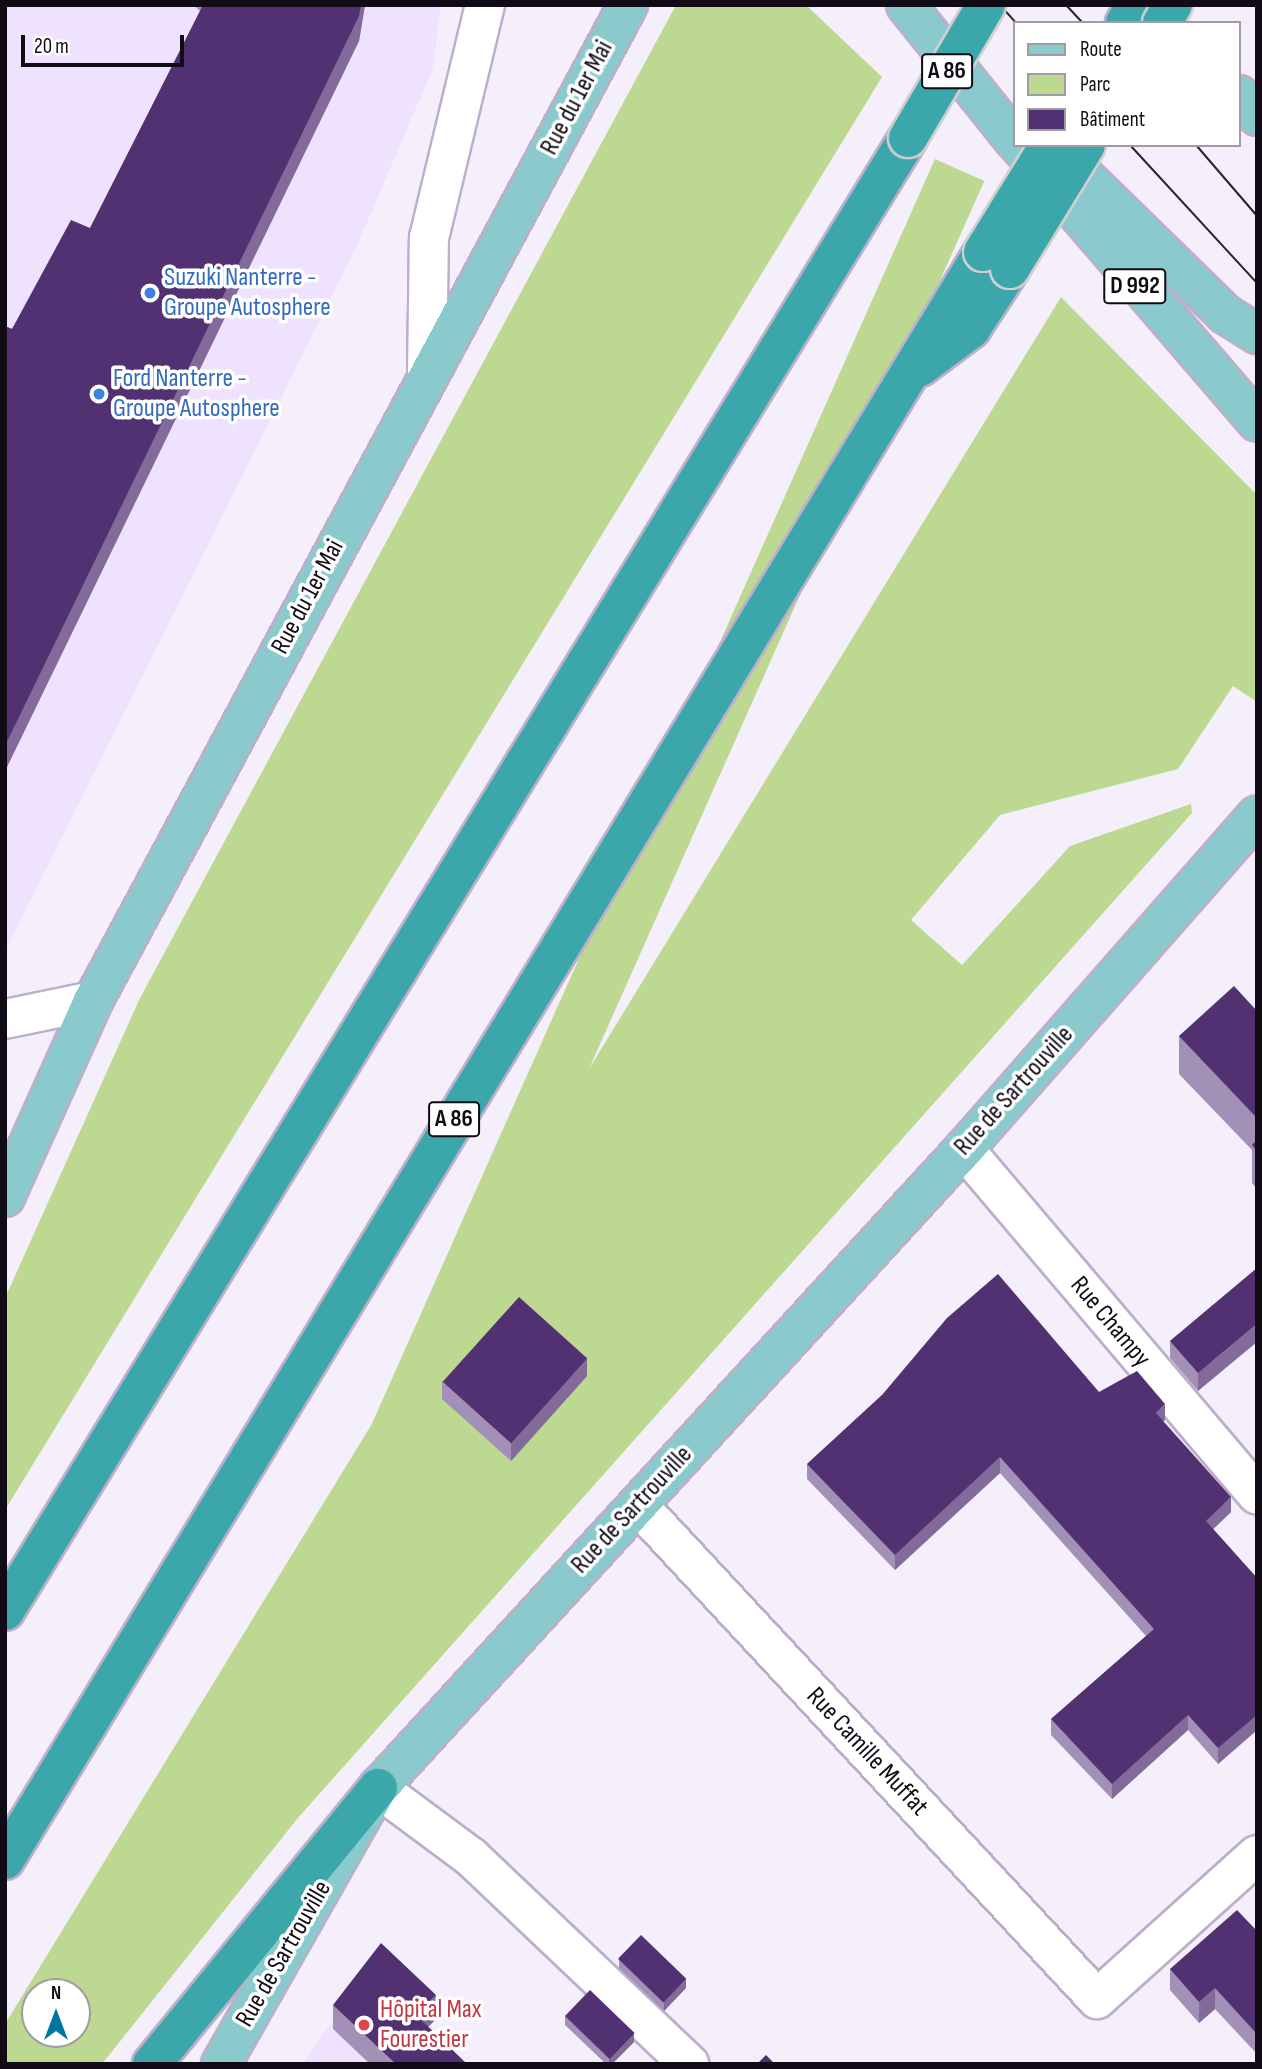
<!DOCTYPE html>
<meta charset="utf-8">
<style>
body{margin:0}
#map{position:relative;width:1262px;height:2069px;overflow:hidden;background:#f4effb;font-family:"Sofia Sans Condensed",sans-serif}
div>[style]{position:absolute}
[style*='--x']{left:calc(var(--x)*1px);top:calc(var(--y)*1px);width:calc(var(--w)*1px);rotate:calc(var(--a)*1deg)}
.built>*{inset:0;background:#eee2ff}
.green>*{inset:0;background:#bdd890;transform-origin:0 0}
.roads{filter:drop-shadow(2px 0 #bbafcb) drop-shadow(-2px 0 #bbafcb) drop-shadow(0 2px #bbafcb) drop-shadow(0 -2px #bbafcb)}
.minor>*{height:38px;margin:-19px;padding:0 19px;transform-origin:19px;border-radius:19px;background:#fff}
.major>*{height:38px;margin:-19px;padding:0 19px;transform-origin:19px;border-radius:19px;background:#8acacd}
.highway>*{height:38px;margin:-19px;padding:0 19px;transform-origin:19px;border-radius:19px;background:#3ca7ab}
.tram>*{height:2px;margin:-1px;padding:0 1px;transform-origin:1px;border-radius:1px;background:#27222d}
.bridges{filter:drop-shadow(2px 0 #cfced0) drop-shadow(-2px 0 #cfced0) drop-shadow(0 2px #cfced0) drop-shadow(0 -2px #cfced0)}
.highway-bridge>*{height:38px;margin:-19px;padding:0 19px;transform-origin:19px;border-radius:19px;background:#3ca7ab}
.wall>*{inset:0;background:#a290b6}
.shaded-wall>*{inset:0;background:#826a9a}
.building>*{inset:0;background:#513171;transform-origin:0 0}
.dots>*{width:19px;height:19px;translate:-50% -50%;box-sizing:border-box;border:4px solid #fff;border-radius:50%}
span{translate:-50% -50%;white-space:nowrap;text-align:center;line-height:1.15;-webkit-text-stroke:7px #fff;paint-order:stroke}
.shield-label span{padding:2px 5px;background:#fff;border:2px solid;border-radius:5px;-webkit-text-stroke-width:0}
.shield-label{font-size:24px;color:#100b15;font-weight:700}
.street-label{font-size:26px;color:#100b15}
.shop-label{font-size:26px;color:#366cbe}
.left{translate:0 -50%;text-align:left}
.health-label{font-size:26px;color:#be3a42}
.frame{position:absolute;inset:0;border:7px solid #100b15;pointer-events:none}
.legend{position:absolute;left:1013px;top:21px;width:228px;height:126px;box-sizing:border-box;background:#fff;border:2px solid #9f9da1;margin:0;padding:9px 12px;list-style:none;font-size:21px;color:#100b15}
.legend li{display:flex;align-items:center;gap:14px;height:35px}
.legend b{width:35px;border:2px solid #9f9da1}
.north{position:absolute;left:21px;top:1978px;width:70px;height:70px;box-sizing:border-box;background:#fff;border:2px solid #9f9da1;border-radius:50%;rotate:0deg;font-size:19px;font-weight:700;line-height:28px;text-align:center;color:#100b15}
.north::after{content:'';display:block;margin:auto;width:24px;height:32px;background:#00759e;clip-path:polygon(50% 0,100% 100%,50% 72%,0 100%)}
.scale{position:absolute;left:21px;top:35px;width:163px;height:32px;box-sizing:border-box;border:4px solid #100b15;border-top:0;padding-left:9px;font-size:21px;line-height:24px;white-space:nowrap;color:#100b15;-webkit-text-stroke:5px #fff;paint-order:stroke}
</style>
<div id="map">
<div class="built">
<i style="clip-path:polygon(5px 5px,441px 5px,433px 68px,359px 241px,5px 952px)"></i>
<i style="clip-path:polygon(358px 1986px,439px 2064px,302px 2064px)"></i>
</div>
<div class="green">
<i style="clip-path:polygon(676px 5px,806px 5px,882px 77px,5px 1510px,5px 1298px,140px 998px)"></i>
<i style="left:935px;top:159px;width:54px;height:1782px;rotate:24deg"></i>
<i style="clip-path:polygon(evenodd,1061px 297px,1257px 495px,1257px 702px,1233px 686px,1178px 769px,1000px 815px,911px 920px,962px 965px,1070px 846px,1191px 804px,1192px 813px,297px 1819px,102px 2064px,5px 2064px,5px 2024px,1061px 297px,35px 1992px,77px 1992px,77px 2034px,35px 2034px,35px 1992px)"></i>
</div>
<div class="roads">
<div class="minor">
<i style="--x:427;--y:374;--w:136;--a:-89.2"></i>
<i style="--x:429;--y:238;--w:240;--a:-76.5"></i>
<i style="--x:5;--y:1019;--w:90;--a:-11.6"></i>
<i style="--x:964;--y:1149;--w:453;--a:49.7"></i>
<i style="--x:638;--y:1505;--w:674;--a:47.1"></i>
<i style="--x:1097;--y:1999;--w:215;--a:-42"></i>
<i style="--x:378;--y:1788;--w:116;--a:36.6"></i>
<i style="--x:471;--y:1857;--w:301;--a:43.5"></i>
</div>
<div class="major">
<i style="--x:906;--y:5;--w:174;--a:51.3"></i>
<i style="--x:1239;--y:95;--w:28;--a:49"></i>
<i style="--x:1019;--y:145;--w:365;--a:49.3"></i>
<i style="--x:1052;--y:145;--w:242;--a:44.3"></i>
<i style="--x:1225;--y:314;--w:38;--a:32"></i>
<i style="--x:5;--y:1197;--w:215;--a:-65.8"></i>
<i style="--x:93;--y:1001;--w:1131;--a:-61.76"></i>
<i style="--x:221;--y:2064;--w:318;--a:-60.4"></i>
<i style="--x:378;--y:1788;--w:867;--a:-47.48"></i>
<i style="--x:964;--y:1149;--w:444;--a:-48.7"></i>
</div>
<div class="highway">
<i style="--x:1125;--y:23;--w:21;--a:-61"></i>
<i style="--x:920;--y:367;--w:64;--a:-36.7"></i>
<i style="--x:971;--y:329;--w:72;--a:-57"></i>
<i style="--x:5;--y:1611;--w:1728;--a:-58.49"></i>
<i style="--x:5;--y:1860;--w:1882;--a:-58.69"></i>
<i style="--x:152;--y:2064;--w:357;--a:-50.7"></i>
</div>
</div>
<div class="tram">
<i style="--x:1000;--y:5;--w:24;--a:48"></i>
<i style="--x:1066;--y:5;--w:25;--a:47"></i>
<i style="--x:1130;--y:145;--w:188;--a:47.4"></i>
<i style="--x:1196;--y:145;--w:94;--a:49.3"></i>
</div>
<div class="bridges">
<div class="highway-bridge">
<i style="--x:1162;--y:23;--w:21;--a:-59"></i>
<i style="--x:908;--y:138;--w:154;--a:-59.6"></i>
<i style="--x:983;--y:252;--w:126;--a:-58.3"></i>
<i style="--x:1010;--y:269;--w:145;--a:-58.5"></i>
</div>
</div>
<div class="wall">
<i style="clip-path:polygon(194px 5px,365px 5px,359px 41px,5px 771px,5px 326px,12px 329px,90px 228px,200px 11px)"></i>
<i style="clip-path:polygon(1257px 1011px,1257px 1189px,1252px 1183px,1252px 1150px,1179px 1074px,1179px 1036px)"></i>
<i style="clip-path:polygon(1257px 1268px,1198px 1391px,1170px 1358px,1170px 1341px)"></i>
<i style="clip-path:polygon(587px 1376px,511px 1461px,442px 1399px,442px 1381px)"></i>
<i style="clip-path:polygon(1099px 1392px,1165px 1420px,1163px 1421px,1231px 1512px,1213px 1529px,1257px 1578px,1257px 1730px,1218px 1764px,1188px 1730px,1112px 1799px,1051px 1735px,1051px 1719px,1146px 1636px,1000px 1473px,895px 1570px,807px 1479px,807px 1464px,882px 1395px)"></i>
<i style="clip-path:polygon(1257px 1931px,1257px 2054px,1215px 2009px,1199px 2023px,1170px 1990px,1170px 1969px)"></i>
<i style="clip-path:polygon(619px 1959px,686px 1988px,664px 2011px,619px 1968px)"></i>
<i style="clip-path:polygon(333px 2005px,436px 2019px,428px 2027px,467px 2064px,370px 2064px,333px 2029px)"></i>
<i style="clip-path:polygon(565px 2016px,634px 2042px,612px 2064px,606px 2064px,565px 2025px)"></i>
</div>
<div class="shaded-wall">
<i style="clip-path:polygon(361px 5px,365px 5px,359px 41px,5px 771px,5px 746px)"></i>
<i style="clip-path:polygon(1257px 1324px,1257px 1342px,1198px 1391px,1198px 1373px)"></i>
<i style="clip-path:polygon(587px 1359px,587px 1376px,511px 1461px,511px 1443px)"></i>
<i style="clip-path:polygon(1165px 1404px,1165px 1420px,1156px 1428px,1156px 1413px)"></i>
<i style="clip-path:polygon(1000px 1457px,1000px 1473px,895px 1570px,895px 1555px)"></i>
<i style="clip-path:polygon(1231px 1497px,1231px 1512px,1206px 1536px,1206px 1521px)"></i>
<i style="clip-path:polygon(1188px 1715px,1188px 1730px,1112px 1799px,1112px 1784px)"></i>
<i style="clip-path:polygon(1257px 1715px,1257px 1730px,1218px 1764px,1218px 1748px)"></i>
<i style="clip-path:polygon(686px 1979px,686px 1988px,664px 2011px,664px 2001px)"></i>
<i style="clip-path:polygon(1215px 1988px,1215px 2009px,1199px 2023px,1199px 2002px)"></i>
<i style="clip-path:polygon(436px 1995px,436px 2019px,416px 2039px,416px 2015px)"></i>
<i style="clip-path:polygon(634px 2033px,634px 2042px,612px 2064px,609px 2064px,609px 2058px)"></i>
</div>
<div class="building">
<i style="clip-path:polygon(203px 5px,361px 5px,359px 16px,5px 746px,5px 326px,12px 329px,71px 220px,90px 228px)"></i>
<i style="clip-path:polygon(1234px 986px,1257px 1011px,1257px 1118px,1179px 1036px)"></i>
<i style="clip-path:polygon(1257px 1140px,1257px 1151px,1252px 1145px)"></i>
<i style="clip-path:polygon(1257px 1268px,1257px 1324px,1198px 1373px,1170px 1341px)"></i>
<i style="clip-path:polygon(998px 1274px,1099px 1392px,1137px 1371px,1165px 1404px,1156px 1413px,1231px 1497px,1206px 1521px,1257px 1578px,1257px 1715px,1218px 1748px,1188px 1715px,1112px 1784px,1051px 1719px,1154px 1629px,1000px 1457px,895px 1555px,807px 1464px,882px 1395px,947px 1318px)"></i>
<i style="left:519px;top:1297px;width:92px;height:114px;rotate:42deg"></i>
<i style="clip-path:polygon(1237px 1910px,1257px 1931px,1257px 2034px,1215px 1988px,1199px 2002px,1170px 1969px)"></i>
<i style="left:641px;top:1935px;width:63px;height:33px;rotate:44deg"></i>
<i style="clip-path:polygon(381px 1943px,436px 1995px,416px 2015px,467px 2064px,396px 2064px,333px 2005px)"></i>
<i style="left:590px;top:1990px;width:62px;height:36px;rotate:44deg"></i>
<i style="clip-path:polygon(766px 2055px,775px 2064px,757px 2064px)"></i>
</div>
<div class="dots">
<i style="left:150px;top:293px;background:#3f7fe0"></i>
<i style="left:99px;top:394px;background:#3f7fe0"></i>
<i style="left:364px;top:2025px;background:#e0444e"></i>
</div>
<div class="shield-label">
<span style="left:947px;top:71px">A 86</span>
<span style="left:1135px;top:286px">D 992</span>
<span style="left:454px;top:1119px">A 86</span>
</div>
<div class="street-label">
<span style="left:577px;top:98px;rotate:-62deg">Rue du 1er Mai</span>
<span style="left:308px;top:597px;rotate:-62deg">Rue du 1er Mai</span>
<span style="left:1014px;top:1091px;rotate:-48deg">Rue de Sartrouville</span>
<span style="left:1110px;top:1322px;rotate:50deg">Rue Champy</span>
<span style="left:632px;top:1510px;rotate:-47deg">Rue de Sartrouville</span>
<span style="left:867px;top:1752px;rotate:47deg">Rue Camille Muffat</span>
<span style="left:284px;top:1954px;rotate:-60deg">Rue de Sartrouville</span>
</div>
<div class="shop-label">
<span class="left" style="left:164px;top:293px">Suzuki Nanterre -<br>Groupe Autosphere</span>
<span class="left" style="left:113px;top:394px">Ford Nanterre -<br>Groupe Autosphere</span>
</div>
<div class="health-label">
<span class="left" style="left:380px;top:2025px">Hôpital Max<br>Fourestier</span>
</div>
<div class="frame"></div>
<ul class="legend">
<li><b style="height:9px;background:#8acacd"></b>Route</li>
<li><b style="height:19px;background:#bdd890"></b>Parc</li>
<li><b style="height:19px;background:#513171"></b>Bâtiment</li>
</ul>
<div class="north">N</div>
<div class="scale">20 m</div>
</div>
